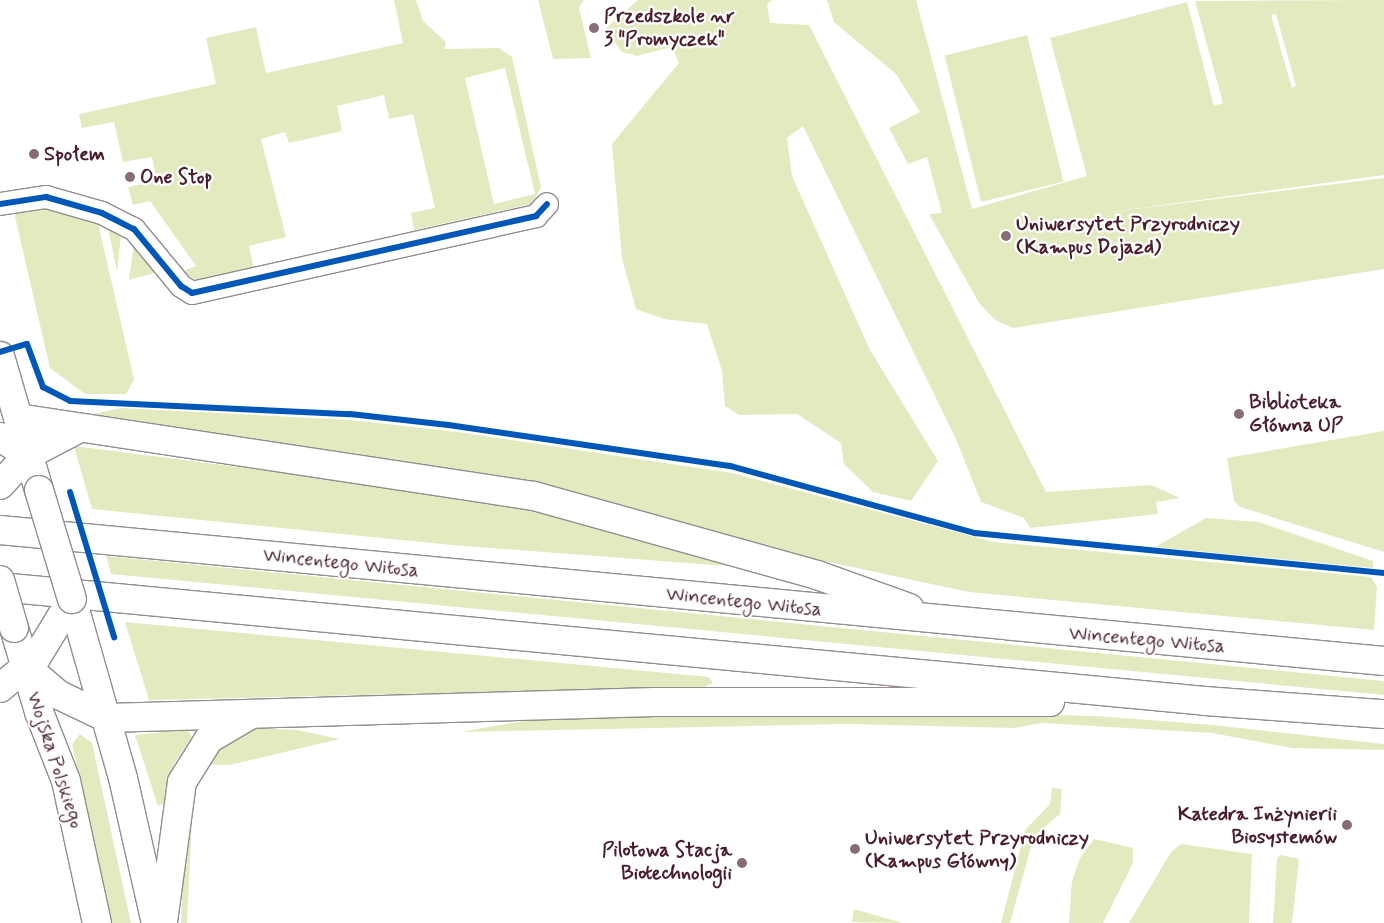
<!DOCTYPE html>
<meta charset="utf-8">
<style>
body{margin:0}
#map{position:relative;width:1384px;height:923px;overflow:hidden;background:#fff;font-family:Mynerve,sans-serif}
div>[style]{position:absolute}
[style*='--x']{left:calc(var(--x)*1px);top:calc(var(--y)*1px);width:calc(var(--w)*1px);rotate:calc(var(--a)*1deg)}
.green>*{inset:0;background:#e4eac0;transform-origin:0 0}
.roads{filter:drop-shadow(1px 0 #948c8e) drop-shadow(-1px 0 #948c8e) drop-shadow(0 1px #948c8e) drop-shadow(0 -1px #948c8e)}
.street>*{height:22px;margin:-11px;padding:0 11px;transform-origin:11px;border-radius:11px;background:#fff}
.secondary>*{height:28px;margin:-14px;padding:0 14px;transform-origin:14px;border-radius:14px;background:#fff}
.bridges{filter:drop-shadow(1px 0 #948c8e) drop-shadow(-1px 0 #948c8e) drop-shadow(0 1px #948c8e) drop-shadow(0 -1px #948c8e)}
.secondary-bridge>*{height:28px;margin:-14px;padding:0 14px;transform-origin:14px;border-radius:14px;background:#fff}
.cycleway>*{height:6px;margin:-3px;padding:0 3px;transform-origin:3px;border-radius:3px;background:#0057b8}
.dots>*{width:14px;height:14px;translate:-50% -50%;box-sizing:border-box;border:2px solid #fff;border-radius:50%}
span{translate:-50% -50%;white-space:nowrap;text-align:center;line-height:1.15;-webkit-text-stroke:4.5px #fff;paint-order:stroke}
.poi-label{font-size:20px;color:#4a1f2b;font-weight:700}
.left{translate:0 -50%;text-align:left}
.right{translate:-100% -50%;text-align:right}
.street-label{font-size:20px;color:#4a1f2b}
</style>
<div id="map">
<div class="green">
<i style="clip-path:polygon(evenodd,394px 0,416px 0,423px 21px,446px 42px,444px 49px,499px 48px,512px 57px,541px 187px,532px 204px,414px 230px,411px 213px,435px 208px,413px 114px,389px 119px,384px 95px,337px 106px,342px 131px,289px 143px,285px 132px,261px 139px,286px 237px,249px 246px,254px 269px,199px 281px,180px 272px,196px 266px,150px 201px,133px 205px,128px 187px,157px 181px,152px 157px,123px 162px,114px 122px,82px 128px,79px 114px,216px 84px,206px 38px,256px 27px,266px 73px,403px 43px,394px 0,505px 68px,535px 194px,494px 204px,465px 78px,505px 68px)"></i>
<i style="clip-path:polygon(538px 0,584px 0,579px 8px,591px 58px,553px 59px)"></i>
<i style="clip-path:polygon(638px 0,772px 0,767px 4px,770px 23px,809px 25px,1046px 492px,1151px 485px,1180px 498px,1156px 502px,1158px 514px,1030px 528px,1024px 518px,981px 502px,956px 439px,803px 126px,787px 138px,792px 176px,870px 350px,938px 461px,911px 501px,873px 492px,844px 464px,841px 443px,797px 414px,739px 415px,725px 406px,722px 371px,707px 324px,664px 319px,636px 309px,622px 258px,612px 144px,679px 63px,672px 47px,637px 56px,622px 52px,605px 29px)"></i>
<i style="clip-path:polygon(evenodd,827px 0,916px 0,972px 209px,1087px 176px,1050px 38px,1187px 2px,1214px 106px,1223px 103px,1195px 1px,1384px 0,1384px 175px,1103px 213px,1384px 178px,1384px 269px,1013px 328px,995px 320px,979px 303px,929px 214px,942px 213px,927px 157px,908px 164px,889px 128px,920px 112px,896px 74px,834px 22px,827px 0,1276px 14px,1296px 86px,1292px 88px,1271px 15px,1276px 14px)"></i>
<i style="left:1027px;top:35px;width:151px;height:85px;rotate:76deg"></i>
<i style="clip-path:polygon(46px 207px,98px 223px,134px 379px,126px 394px,85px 394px,50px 368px,14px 212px)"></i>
<i style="clip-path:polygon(108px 228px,121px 234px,117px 272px)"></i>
<i style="clip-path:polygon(134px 243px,158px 272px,129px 280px)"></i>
<i style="clip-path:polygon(121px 408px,351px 420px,458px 432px,732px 473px,994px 542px,1371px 577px,1377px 587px,1374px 630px,969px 592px,800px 556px,503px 476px,85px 416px)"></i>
<i style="clip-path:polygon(1384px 431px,1384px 552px,1240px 507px,1234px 501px,1227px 458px)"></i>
<i style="clip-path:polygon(74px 446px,418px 490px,531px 509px,727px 566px,452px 545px,92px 509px)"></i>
<i style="clip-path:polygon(1206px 518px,1259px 522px,1373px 561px,1373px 568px,1155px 547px)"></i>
<i style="clip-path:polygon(106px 556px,1384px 681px,1384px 695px,111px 574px)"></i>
<i style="clip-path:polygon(125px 622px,709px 677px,713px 683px,705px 687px,149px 700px)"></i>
<i style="clip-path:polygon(934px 712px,1097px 716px,1213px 725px,1384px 744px,1384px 750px,1292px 748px,1212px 733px,1042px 723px,1015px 728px,846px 724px,460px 732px,535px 719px)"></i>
<i style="clip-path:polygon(253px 728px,297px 730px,340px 739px,230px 765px,201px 764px,207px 753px)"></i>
<i style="clip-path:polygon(175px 731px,188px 731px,192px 737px,174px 764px,165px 803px,158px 806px,135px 735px)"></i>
<i style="clip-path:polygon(80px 734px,92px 743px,131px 923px,111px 923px,72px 744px)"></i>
<i style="clip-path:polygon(1052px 788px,1062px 789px,1060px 814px,1034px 836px,1010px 923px,1001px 923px,1025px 830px,1050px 804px)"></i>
<i style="clip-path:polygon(193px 801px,187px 923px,181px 923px,185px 825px)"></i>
<i style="clip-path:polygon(1094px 839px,1133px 848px,1133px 863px,1103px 923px,1069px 923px,1072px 881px,1080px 858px)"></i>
<i style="clip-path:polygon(1181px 844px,1252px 854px,1249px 923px,1129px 923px,1171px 852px)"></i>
<i style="clip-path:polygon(1281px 855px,1299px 859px,1292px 923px,1273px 923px,1277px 858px)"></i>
<i style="clip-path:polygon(854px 909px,902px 923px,852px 922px)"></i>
</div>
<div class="roads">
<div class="street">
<i style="--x:0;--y:204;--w:47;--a:-8.7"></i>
<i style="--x:46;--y:197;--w:58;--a:15.9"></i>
<i style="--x:102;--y:213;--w:36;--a:27"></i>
<i style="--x:134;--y:229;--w:74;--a:50.5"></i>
<i style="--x:181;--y:286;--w:13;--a:32"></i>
<i style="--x:192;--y:293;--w:353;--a:-12.6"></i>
<i style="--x:536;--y:216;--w:16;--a:-47"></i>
</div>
<div class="secondary">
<i style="--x:0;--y:356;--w:140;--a:73.8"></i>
<i style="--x:18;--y:418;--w:522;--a:8.6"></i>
<i style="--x:534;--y:496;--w:294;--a:15.6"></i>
<i style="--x:817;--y:575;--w:98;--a:19.7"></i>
<i style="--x:0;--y:437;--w:33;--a:33"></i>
<i style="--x:0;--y:485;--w:41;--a:-47"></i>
<i style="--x:28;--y:455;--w:56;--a:-27.5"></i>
<i style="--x:0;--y:530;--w:1390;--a:5.41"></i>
<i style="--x:0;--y:587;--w:1210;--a:5.4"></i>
<i style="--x:1205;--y:701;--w:179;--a:4.2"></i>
<i style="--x:72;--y:599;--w:186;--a:74.1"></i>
<i style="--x:123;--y:778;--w:149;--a:77.2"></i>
<i style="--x:14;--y:628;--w:88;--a:73.4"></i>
<i style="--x:39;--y:712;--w:74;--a:68.6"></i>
<i style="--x:66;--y:781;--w:145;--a:77.7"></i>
<i style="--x:27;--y:668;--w:42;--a:40.2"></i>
<i style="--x:59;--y:695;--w:53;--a:25.6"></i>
<i style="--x:107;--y:718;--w:548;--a:-1.67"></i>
<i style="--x:655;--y:702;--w:395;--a:0"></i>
<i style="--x:0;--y:688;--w:47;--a:-39.8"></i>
<i style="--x:36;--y:658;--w:69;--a:-58.6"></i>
<i style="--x:163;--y:922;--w:141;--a:-82.3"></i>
<i style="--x:182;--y:782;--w:51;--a:-57.9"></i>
<i style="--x:209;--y:739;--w:48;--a:-30.3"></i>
</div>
</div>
<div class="bridges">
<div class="secondary-bridge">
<i style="--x:39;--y:490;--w:114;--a:73.2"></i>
<i style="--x:0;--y:580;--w:50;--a:73.7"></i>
</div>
</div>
<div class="cycleway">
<i style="--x:0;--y:204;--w:47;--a:-8.7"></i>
<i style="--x:46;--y:197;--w:58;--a:15.9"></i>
<i style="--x:102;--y:213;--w:36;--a:27"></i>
<i style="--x:134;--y:229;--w:74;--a:50.5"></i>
<i style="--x:181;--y:286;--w:13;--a:32"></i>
<i style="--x:192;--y:293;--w:353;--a:-12.6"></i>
<i style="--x:536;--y:216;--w:16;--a:-47"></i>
<i style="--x:0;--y:352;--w:28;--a:-17"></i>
<i style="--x:27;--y:344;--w:46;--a:69.6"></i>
<i style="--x:43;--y:387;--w:30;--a:27"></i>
<i style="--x:70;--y:401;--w:280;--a:2.7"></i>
<i style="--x:350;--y:414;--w:99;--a:6.4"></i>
<i style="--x:448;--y:425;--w:285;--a:8.3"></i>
<i style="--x:730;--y:466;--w:254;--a:15.3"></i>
<i style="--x:975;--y:533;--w:411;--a:5.6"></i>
<i style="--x:70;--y:492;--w:152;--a:73.1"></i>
</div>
<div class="dots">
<i style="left:594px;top:28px;background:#896d75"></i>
<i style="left:34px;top:154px;background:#896d75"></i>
<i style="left:130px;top:177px;background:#896d75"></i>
<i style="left:1006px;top:236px;background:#896d75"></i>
<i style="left:1239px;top:414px;background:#896d75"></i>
<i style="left:1347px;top:825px;background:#896d75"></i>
<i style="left:855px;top:849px;background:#896d75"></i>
<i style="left:742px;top:863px;background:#896d75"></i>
</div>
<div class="poi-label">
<span class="left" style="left:604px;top:28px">Przedszkole nr<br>3 "Promyczek"</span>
<span class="left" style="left:44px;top:154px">Społem</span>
<span class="left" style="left:140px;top:177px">One Stop</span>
<span class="left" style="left:1016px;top:236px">Uniwersytet Przyrodniczy<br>(Kampus Dojazd)</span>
<span class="left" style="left:1249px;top:414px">Biblioteka<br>Główna UP</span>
<span class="right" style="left:1337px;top:826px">Katedra Inżynierii<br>Biosystemów</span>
<span class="left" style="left:865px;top:850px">Uniwersytet Przyrodniczy<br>(Kampus Główny)</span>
<span class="right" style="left:732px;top:862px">Pilotowa Stacja<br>Biotechnologii</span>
</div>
<div class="street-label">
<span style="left:341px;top:563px;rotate:6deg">Wincentego Witosa</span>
<span style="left:744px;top:602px;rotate:6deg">Wincentego Witosa</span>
<span style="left:1147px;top:640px;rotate:5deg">Wincentego Witosa</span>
<span style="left:55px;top:760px;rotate:72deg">Wojska Polskiego</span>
</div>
</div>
